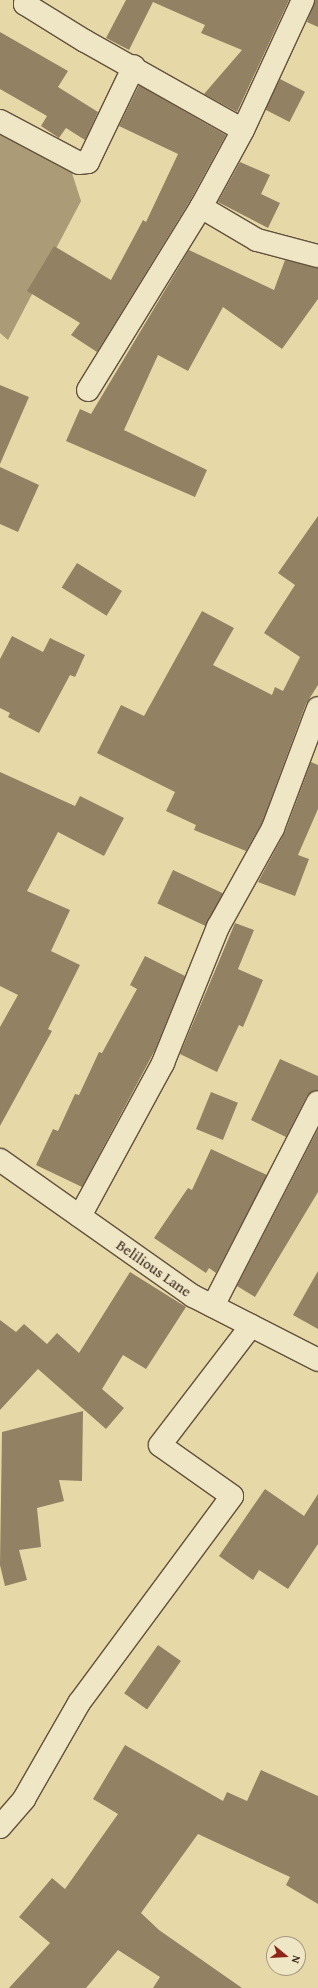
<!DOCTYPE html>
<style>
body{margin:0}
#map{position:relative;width:318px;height:1988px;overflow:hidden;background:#e7d9a7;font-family:"Gentium Book Plus",serif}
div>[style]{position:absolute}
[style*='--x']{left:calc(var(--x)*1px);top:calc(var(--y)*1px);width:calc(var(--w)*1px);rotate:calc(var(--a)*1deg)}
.water>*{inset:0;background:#ab9b77}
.building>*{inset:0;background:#928263;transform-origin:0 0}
.roads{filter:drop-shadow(1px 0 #62513c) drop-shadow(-1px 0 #62513c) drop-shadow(0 1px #62513c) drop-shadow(0 -1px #62513c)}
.street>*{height:22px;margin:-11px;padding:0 11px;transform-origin:11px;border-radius:11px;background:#efe6c6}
.secondary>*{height:22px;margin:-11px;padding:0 11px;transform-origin:11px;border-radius:11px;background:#efe6c6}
span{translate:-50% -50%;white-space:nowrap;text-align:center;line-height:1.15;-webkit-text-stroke:3px #efe6c6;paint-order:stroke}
.street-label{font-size:15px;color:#362419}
.north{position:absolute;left:266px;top:1936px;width:40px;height:40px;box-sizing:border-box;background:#efe6c6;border:1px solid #a59881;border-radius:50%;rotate:108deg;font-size:11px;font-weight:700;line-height:16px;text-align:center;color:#362419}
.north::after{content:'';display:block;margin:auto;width:14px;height:18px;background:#8f2418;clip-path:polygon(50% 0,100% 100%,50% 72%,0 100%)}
</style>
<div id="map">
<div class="water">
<i style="clip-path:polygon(0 123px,71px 170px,81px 201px,8px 340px,0 333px)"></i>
</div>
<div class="building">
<i style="clip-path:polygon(126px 0,289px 0,237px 112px,204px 94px,242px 50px,201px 33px,205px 25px,153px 2px,129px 50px,106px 38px)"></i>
<i style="clip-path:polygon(315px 0,318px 0,318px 27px,307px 22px)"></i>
<i style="clip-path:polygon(0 32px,68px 71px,58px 87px,98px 112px,85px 140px,66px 128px,59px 138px,41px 126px,47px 116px,0 89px)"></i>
<i style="left:280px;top:79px;width:28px;height:34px;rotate:27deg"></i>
<i style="clip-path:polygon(139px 85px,226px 135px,190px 201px,97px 352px,71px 335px,80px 323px,27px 291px,54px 246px,111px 280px,143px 220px,146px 222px,178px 154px,119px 126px)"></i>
<i style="clip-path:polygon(240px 162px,270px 175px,261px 194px,280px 203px,268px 228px,218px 202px)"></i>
<i style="clip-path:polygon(189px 250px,274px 290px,285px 260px,318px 268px,318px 299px,282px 349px,223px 307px,188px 371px,158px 355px,124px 430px,207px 470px,195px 497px,66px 441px,80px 409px,91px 414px)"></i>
<i style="clip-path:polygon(0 385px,29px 397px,0 464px)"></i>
<i style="clip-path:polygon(0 467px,39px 485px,18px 532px,0 524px)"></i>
<i style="clip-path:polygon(318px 516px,318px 685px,306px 704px,262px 823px,246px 851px,194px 830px,196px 825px,166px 811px,175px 792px,97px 753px,121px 705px,144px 716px,202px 611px,234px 628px,213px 665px,272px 695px,275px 687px,283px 691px,300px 657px,264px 633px,295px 585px,278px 573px)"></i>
<i style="left:77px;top:563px;width:53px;height:29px;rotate:32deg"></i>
<i style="clip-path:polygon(12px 636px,43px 652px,50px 638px,85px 655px,75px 677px,70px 675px,39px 733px,8px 717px,10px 713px,0 708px,0 659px)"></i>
<i style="clip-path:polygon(311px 762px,318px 765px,318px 809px,298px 855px,309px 859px,295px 896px,258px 882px,285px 832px)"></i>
<i style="clip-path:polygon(0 772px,75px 806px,80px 796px,124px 818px,104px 856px,58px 832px,27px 891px,70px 910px,51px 951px,80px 965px,48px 1029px,52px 1031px,0 1126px,0 1027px,18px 995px,0 986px)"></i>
<i style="left:173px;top:870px;width:55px;height:37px;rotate:25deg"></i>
<i style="clip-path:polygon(235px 923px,254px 930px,238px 969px,263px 980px,243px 1027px,239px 1025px,217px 1072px,180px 1054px)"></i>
<i style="clip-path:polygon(145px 956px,185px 976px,155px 1050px,82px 1187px,36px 1165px,53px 1129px,58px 1131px,75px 1094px,79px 1095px,99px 1052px,102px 1053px,137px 989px,130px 985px)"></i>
<i style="clip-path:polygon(280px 1059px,318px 1076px,318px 1090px,307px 1096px,286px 1137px,251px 1120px)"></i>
<i style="left:211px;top:1092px;width:29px;height:40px;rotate:22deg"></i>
<i style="clip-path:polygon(318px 1129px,318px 1192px,255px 1297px,237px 1286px)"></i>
<i style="clip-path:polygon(211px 1149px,267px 1175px,216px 1273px,209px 1268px,206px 1273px,154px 1238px,188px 1188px,192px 1190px)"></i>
<i style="clip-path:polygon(318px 1271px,318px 1329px,293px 1315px)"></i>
<i style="clip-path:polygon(130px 1272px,186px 1307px,146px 1369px,123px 1355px,102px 1389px,124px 1408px,106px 1429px,38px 1369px,0 1410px,0 1320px,16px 1332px,24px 1324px,47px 1344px,57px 1333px,79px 1353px)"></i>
<i style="clip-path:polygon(83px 1411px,82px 1481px,59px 1480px,64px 1501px,37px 1508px,41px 1547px,19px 1550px,27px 1580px,5px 1586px,0 1565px,2px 1432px)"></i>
<i style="clip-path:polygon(265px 1489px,304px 1516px,318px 1494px,318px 1544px,288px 1589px,259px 1570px,253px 1580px,219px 1556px)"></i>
<i style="left:158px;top:1645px;width:28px;height:59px;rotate:35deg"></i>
<i style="clip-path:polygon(125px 1745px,223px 1801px,227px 1792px,247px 1801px,261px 1770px,318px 1796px,318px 1904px,286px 1885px,290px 1877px,198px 1834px,141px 1913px,159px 1930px,242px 1988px,153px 1988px,160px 1977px,118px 1950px,86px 1988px,9px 1988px,50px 1943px,19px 1917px,52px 1878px,65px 1889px,118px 1814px,93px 1799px)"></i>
</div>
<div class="roads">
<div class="street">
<i style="--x:28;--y:0;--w:5;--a:127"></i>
<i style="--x:25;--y:4;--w:70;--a:31.7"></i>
<i style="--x:85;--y:41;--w:181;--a:29.4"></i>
<i style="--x:243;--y:130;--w:88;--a:118.6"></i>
<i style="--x:201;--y:207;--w:65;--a:30.5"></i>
<i style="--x:257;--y:240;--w:63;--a:14.7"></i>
<i style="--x:0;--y:121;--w:89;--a:28"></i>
<i style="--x:79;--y:163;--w:9;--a:-6"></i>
<i style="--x:88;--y:162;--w:106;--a:-64.4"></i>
<i style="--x:243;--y:130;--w:143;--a:-65.2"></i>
<i style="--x:88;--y:390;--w:215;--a:-58.3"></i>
<i style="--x:80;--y:1216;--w:174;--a:-61.5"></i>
<i style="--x:163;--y:1063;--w:147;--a:-68"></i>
<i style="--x:218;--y:927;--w:113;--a:-60.9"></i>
<i style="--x:273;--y:828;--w:128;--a:-69.4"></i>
<i style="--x:213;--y:1306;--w:229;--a:-62.8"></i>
</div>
<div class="secondary">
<i style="--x:0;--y:1160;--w:236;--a:35.2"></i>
<i style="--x:193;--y:1296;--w:140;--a:27.1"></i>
<i style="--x:0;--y:1827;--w:37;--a:-49"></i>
<i style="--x:24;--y:1799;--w:111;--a:-60.2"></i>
<i style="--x:79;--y:1703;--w:257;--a:-53.5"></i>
<i style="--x:232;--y:1496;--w:88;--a:-144.7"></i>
<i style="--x:160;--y:1445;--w:150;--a:-52.6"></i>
</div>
</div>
<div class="street-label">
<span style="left:154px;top:1268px;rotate:35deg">Belilious Lane</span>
</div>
<div class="north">N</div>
</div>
